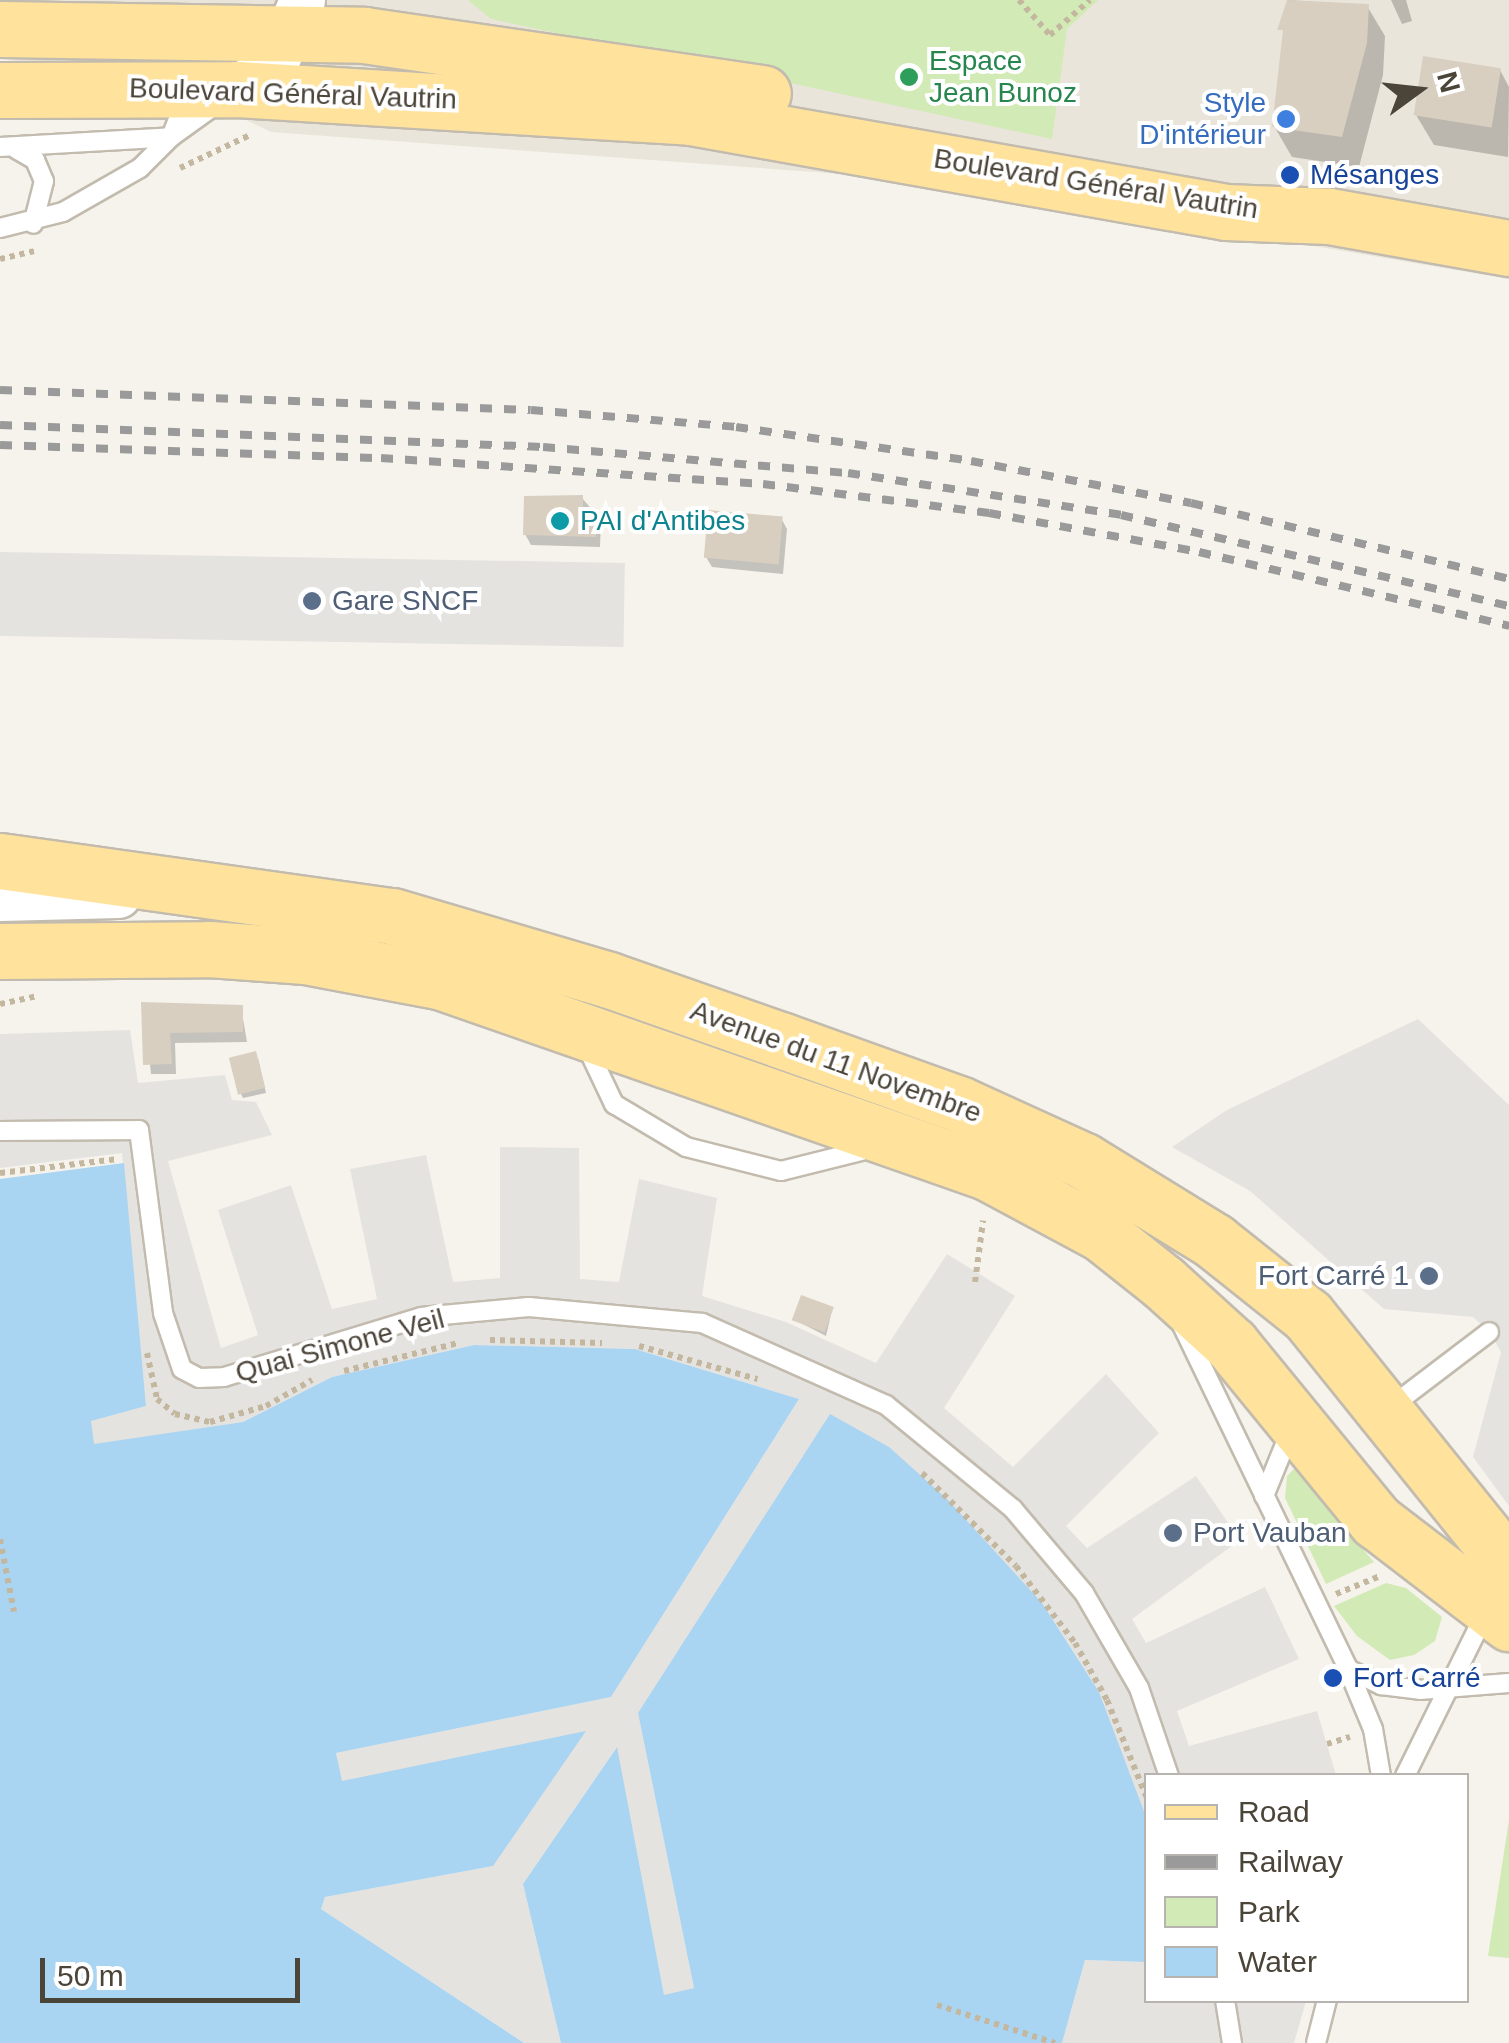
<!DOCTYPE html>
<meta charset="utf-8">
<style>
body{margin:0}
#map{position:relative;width:1509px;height:2043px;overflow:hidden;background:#f6f3ec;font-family:Helvetica,sans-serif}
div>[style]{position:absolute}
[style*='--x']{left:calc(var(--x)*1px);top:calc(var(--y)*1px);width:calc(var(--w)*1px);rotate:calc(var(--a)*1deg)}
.residential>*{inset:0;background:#eae5da}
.green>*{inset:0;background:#d2eab5}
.parking>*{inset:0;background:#e5e3e0;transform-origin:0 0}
.water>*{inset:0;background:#a9d4f2}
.shadow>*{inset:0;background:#0003}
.building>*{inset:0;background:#d8cfc1;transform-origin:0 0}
.path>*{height:6px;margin-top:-3px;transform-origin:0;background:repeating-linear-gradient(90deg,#c4b79f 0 5px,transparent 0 10px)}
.roads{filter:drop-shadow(2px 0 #c2bbae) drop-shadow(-2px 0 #c2bbae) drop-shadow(0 2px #c2bbae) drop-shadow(0 -2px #c2bbae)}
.service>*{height:18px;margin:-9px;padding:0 9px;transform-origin:9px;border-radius:9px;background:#fff}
.tertiary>*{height:45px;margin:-22.5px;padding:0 22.5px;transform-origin:22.5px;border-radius:22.5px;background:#fff}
.primary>*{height:55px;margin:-27.5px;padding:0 27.5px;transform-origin:27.5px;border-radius:27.5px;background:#ffe39c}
.rail>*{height:8px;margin-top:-4px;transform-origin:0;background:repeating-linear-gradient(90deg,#9a9a9a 0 12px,transparent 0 24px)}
.dots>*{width:28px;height:28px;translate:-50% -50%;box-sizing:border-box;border:5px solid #fff;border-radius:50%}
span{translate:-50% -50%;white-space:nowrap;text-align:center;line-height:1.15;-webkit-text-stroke:8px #fff;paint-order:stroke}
.leisure-label{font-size:28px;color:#27864d}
.left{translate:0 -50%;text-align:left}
.street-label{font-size:28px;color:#4b4439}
.shop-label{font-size:28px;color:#366cbe}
.right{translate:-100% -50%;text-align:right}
.transit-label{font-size:28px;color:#164399}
.culture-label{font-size:28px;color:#0d838f}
.service-label{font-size:28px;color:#4e5e75}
.legend{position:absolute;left:1144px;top:1773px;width:325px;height:230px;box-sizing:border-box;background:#fff;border:2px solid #b7b4b0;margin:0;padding:12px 18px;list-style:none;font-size:30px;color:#4b4439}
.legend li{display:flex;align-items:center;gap:20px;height:50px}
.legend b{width:50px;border:2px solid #b7b4b0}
.north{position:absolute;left:1369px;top:40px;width:100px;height:100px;-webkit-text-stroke:8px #fff;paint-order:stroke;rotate:75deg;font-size:28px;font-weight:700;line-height:40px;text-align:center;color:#4b4439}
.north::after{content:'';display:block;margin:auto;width:35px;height:45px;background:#4b4439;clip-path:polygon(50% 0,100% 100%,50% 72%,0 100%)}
.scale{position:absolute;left:40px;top:1958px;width:260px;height:45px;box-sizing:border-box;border:5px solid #4b4439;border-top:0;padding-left:12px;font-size:30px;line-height:35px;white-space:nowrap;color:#4b4439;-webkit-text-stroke:8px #fff;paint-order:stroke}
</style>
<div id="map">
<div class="residential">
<i style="clip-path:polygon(0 0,1509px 0,1509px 279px,922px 180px,271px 132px)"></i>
</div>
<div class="green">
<i style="clip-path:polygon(468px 0,1098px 0,1067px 29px,1052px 139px,491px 19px)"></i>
<i style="clip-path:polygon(1295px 1468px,1340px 1523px,1374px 1562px,1326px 1584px,1285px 1498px,1287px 1476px)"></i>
<i style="clip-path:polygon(1386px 1583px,1406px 1588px,1442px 1617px,1435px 1641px,1414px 1655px,1390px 1660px,1357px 1636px,1334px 1606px)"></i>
<i style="clip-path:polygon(1509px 1820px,1509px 1958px,1488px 1956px)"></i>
</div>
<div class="parking">
<i style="left:0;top:552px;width:625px;height:84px;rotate:1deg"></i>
<i style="clip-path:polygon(1418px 1019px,1509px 1105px,1509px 1506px,1473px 1457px,1501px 1352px,1489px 1331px,1473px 1317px,1384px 1309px,1250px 1191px,1172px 1147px,1227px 1110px)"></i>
<i style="clip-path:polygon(130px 1030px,138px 1083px,225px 1075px,232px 1100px,256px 1102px,272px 1135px,168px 1161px,221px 1348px,258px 1335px,218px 1210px,291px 1185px,332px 1309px,377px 1299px,350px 1169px,426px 1155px,453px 1282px,500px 1278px,500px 1147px,579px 1148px,580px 1279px,619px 1282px,639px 1179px,717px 1198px,702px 1296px,786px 1322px,876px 1363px,947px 1254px,1015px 1296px,944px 1408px,1013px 1467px,1106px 1374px,1159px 1433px,1066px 1526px,1087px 1548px,1196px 1476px,1240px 1540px,1132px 1619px,1146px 1643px,1265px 1587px,1299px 1659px,1177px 1711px,1189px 1746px,1317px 1711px,1336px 1775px,1146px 1776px,1146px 1826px,1099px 1692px,1042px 1603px,889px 1447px,638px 1713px,694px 1988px,664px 1996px,616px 1748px,523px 1884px,561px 2043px,524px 2043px,321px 1909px,325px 1897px,493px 1866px,341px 1781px,336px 1753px,611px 1697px,799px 1399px,635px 1349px,474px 1345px,332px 1377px,243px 1422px,93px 1445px,90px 1421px,146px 1406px,122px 1153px,0 1168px,0 1034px)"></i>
<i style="clip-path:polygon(1085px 1960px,1146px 1962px,1146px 2000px,1306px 2001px,1294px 2043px,1062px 2043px)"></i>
</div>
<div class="water">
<i style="clip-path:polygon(124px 1163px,146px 1406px,91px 1421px,94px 1444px,243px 1422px,332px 1377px,474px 1345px,635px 1349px,799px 1399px,611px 1697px,336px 1753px,342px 1781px,586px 1731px,493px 1866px,325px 1897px,321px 1909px,524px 2043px,0 2043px,0 1179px)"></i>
<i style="clip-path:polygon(830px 1414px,889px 1447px,948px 1500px,1042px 1603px,1099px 1692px,1145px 1814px,1146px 1962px,1085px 1960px,1062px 2043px,561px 2043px,523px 1884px,617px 1747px,664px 1995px,694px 1988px,638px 1713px)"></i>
</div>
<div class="shadow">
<i style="clip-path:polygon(1288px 0,1367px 6px,1385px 36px,1383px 75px,1359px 167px,1292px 157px,1274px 126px)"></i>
<i style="clip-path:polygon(1391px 0,1406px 0,1412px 21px,1402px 24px)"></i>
<i style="clip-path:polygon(1500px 70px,1509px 87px,1508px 157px,1434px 145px,1416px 115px)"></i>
<i style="clip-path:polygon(582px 498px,601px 520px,600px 547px,531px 545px,525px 534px)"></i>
<i style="clip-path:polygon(781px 518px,787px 529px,783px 574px,712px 567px,706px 557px)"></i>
<i style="clip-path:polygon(144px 1004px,241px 1007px,247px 1042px,175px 1043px,176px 1074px,151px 1074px)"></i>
<i style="clip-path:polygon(258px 1058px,266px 1093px,243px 1098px,241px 1094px)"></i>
<i style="clip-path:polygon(832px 1310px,826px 1336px,795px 1320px)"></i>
</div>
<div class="building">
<i style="clip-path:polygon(1287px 0,1369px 4px,1367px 43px,1342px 137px,1272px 127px,1283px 30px,1277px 30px)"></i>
<i style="left:1423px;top:56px;width:79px;height:60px;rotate:9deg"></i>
<i style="clip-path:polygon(583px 495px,583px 507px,597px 508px,596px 537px,523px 535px,524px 496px)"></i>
<i style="left:708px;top:510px;width:75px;height:48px;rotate:5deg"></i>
<i style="clip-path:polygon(141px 1002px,243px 1005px,243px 1032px,170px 1033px,172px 1064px,143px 1065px)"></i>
<i style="left:256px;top:1051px;width:38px;height:28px;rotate:76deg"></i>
<i style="left:801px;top:1295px;width:35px;height:27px;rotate:20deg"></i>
</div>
<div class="path">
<i style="--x:1019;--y:0;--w:47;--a:48.5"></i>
<i style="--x:1050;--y:35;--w:53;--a:-41.2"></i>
<i style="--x:180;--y:168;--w:77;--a:-25.2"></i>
<i style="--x:0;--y:259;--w:35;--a:-13"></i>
<i style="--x:0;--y:1004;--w:38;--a:-12"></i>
<i style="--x:0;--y:1173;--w:119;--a:-6.8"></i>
<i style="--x:975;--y:1282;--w:62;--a:-82.5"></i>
<i style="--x:490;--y:1340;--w:112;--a:1.5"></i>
<i style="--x:639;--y:1346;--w:123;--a:15.6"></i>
<i style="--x:147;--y:1353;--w:47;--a:77.7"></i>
<i style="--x:157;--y:1399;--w:23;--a:40"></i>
<i style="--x:175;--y:1414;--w:36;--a:13"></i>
<i style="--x:210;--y:1422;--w:58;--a:-15.9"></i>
<i style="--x:266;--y:1406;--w:53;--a:-29.5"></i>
<i style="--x:344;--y:1371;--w:117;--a:-13.8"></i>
<i style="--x:922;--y:1473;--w:132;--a:44.7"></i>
<i style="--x:1016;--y:1566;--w:97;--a:52.5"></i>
<i style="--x:1075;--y:1643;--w:65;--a:60.7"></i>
<i style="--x:1107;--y:1700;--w:104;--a:67.9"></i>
<i style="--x:0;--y:1539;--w:74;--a:79.1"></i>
<i style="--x:1336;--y:1594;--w:48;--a:-22.2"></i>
<i style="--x:1327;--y:1744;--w:24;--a:-17"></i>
<i style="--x:937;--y:2005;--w:124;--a:17.9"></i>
</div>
<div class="roads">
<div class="service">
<i style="--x:0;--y:147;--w:171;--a:-3.3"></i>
<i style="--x:171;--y:137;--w:57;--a:-35.7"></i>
<i style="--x:16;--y:149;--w:22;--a:30"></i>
<i style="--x:35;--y:160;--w:23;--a:67"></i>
<i style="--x:44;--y:181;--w:44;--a:104.3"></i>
<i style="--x:0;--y:228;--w:65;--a:-14.3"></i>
<i style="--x:63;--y:212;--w:89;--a:-29.7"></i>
<i style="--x:140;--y:168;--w:44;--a:-45"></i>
<i style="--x:171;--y:137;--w:46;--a:-68.4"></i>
<i style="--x:585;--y:1043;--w:68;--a:64.6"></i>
<i style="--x:614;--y:1104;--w:84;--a:30.8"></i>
<i style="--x:686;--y:1147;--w:98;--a:14.2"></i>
<i style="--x:781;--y:1171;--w:95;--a:-14"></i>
<i style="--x:0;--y:1131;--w:139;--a:-0.4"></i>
<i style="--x:139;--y:1130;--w:185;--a:82.5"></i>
<i style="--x:163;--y:1313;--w:59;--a:71.3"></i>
<i style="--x:182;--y:1369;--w:19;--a:28"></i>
<i style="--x:199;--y:1378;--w:25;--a:-2"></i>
<i style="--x:224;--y:1377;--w:206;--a:-16.9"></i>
<i style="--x:421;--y:1317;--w:108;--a:-5.3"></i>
<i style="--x:529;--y:1307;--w:174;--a:5.3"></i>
<i style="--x:702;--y:1323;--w:201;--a:24"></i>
<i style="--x:886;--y:1405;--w:164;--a:39.3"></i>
<i style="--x:1013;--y:1509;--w:110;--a:49.8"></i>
<i style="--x:1084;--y:1593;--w:110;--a:59.9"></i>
<i style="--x:1139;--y:1688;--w:93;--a:71.2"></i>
<i style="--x:1182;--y:1325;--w:382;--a:64.2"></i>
<i style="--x:1348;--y:1669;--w:65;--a:67.4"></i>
<i style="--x:1373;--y:1729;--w:48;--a:80.3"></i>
<i style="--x:1388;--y:1409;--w:127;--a:-37.3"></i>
<i style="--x:1264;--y:1496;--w:71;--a:-67.8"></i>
<i style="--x:1348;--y:1669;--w:37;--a:26"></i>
<i style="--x:1381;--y:1685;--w:39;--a:7"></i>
<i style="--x:1420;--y:1690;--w:89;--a:-4.5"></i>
<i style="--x:1405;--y:1776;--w:167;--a:-63.7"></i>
<i style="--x:1479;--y:1626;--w:17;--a:-83"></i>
<i style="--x:1225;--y:2000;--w:44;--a:80.8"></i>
<i style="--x:1316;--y:2043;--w:44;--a:-75.7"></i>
</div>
<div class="tertiary">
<i style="--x:237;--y:89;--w:50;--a:-36.9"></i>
<i style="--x:277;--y:59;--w:64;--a:-67"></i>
<i style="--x:0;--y:898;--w:118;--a:-1.5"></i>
</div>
<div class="primary">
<i style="--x:0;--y:29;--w:364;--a:0.9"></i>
<i style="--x:364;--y:35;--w:403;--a:8.3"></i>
<i style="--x:0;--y:90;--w:237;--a:-0.2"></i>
<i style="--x:237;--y:89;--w:454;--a:3.5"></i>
<i style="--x:690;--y:117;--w:544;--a:10.05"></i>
<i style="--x:1226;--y:212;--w:103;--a:2.2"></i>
<i style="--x:1329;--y:216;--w:183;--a:10.1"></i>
<i style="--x:0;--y:861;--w:396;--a:8"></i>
<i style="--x:392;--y:916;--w:226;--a:16.4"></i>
<i style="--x:609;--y:980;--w:184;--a:19.3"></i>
<i style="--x:783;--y:1041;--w:187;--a:19.7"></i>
<i style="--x:959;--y:1104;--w:137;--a:24.5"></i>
<i style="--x:1084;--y:1161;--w:153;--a:31.6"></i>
<i style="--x:1214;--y:1241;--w:120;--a:38.6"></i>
<i style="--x:1308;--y:1316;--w:321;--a:51.2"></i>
<i style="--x:0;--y:951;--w:209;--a:-0.5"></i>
<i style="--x:209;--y:949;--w:96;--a:4.2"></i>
<i style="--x:305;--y:956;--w:139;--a:10.7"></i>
<i style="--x:442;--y:982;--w:577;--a:19.22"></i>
<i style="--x:987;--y:1172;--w:129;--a:28.2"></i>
<i style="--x:1101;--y:1233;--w:80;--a:38.4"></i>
<i style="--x:1164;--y:1283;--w:91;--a:42.3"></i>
<i style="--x:1231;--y:1344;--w:229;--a:50.7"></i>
<i style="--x:1376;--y:1521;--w:168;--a:37.5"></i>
</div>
</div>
<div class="rail">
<i style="--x:0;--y:390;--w:531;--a:2.16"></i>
<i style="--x:531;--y:410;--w:206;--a:4.7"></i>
<i style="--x:736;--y:427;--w:237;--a:8.2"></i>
<i style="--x:971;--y:461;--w:224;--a:10.8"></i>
<i style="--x:1191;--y:503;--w:327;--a:13.4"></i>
<i style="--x:0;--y:425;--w:543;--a:2.32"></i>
<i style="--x:543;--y:447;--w:306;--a:4.9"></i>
<i style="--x:848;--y:473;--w:276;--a:8.7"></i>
<i style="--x:1121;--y:515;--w:399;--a:13.2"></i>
<i style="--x:0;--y:445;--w:381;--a:2"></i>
<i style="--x:381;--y:458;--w:383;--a:3.9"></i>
<i style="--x:763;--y:484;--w:228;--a:7.3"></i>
<i style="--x:989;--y:513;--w:214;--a:10.5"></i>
<i style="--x:1199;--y:552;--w:319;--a:13.4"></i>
</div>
<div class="dots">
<i style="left:909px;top:77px;background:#2e9e5b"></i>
<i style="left:1286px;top:119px;background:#3f7fe0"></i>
<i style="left:1290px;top:175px;background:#1a4fb4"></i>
<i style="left:560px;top:521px;background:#0f9aa8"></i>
<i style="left:312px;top:601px;background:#5c6f8a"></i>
<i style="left:1429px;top:1276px;background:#5c6f8a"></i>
<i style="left:1173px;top:1533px;background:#5c6f8a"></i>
<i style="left:1333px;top:1678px;background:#1a4fb4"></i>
</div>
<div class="leisure-label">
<span class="left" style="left:929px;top:77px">Espace<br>Jean Bunoz</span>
</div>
<div class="street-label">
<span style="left:293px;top:94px;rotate:2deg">Boulevard Général Vautrin</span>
<span style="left:1096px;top:184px;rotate:9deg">Boulevard Général Vautrin</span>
<span style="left:836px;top:1062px;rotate:20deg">Avenue du 11 Novembre</span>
<span style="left:340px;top:1346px;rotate:-15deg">Quai Simone Veil</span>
</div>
<div class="shop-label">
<span class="right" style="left:1266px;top:119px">Style<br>D'intérieur</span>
</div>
<div class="transit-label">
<span class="left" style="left:1310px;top:175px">Mésanges</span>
<span class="left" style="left:1353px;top:1678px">Fort Carré</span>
</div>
<div class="culture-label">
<span class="left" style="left:580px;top:521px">PAI d'Antibes</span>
</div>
<div class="service-label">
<span class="left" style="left:332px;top:601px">Gare SNCF</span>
<span class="right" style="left:1409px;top:1276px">Fort Carré 1</span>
<span class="left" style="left:1193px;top:1533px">Port Vauban</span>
</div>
<ul class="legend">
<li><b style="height:12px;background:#ffe39c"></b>Road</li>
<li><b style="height:12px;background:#9a9a9a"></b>Railway</li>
<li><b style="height:28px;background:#d2eab5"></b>Park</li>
<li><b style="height:28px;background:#a9d4f2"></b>Water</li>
</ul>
<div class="north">N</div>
<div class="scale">50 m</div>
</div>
